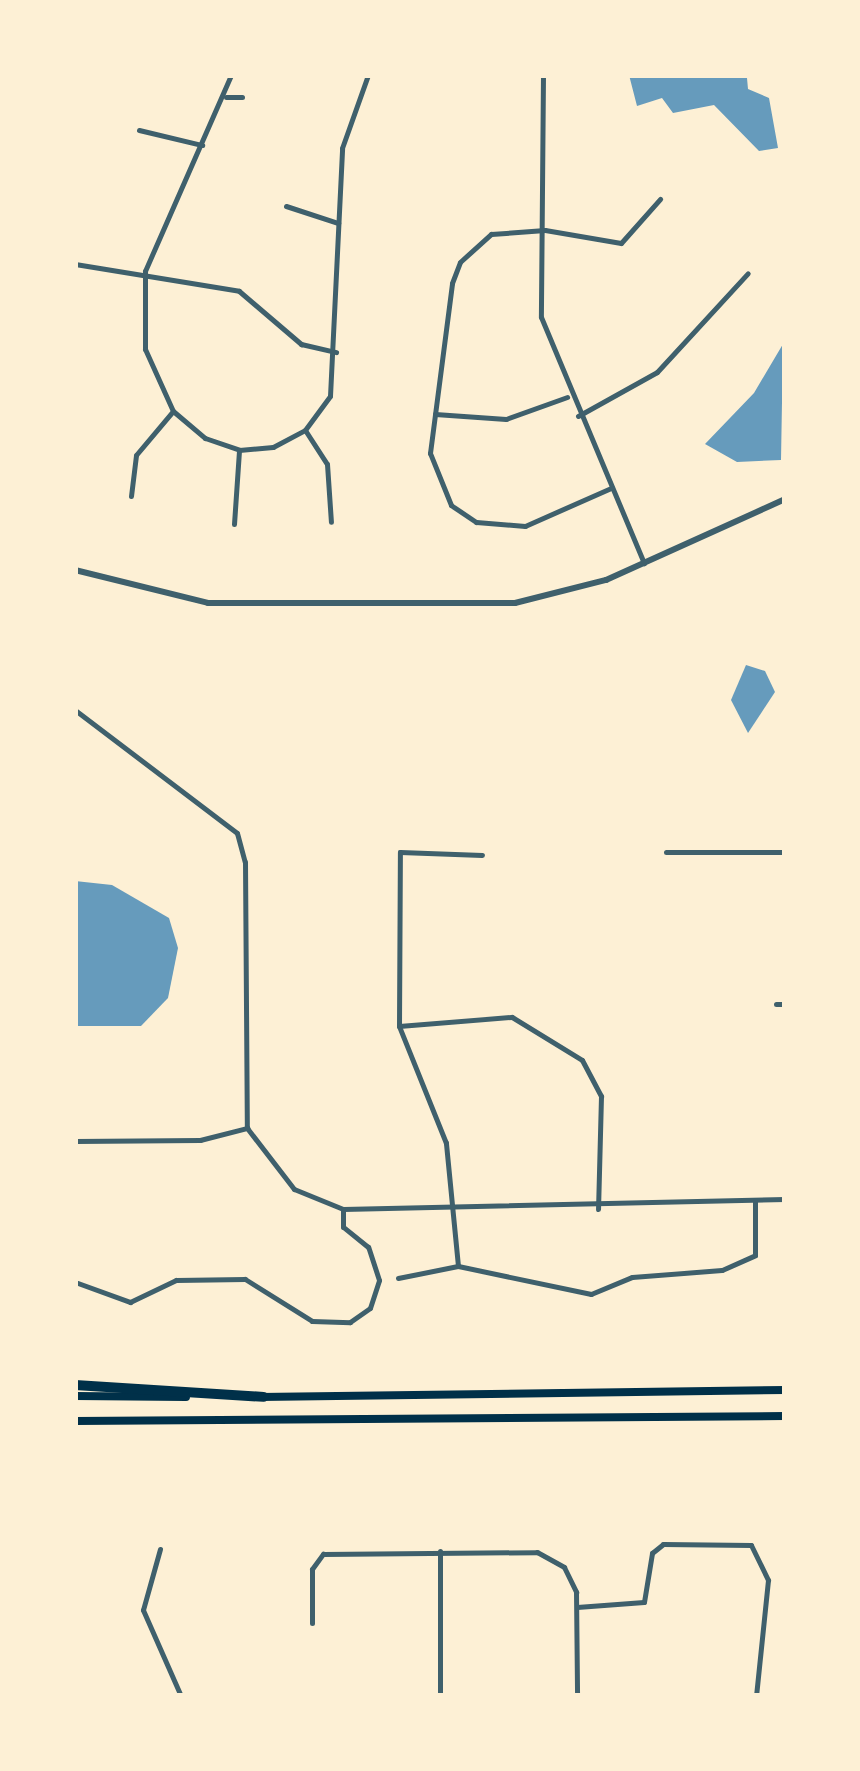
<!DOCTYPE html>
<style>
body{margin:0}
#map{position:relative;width:860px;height:1771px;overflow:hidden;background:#fdf0d5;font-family:"Noto Sans",sans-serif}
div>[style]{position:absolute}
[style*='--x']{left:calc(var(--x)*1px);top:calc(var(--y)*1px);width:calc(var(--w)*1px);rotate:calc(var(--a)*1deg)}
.water>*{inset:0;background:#669bbc}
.minor>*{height:5px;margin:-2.5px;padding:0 2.5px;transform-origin:2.5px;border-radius:2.5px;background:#3f606c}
.tertiary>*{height:6px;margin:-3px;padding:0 3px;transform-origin:3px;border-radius:3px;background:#3f606c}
.secondary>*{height:8px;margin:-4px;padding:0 4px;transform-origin:4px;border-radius:4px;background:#003049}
.motorway>*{height:10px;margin:-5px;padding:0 5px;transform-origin:5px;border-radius:5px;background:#003049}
span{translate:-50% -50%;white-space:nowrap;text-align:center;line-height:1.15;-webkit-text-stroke:8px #fdf0d5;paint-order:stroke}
.frame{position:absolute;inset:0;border:78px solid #fdf0d5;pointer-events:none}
</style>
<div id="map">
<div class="water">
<i style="clip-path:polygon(629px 75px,747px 78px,748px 89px,769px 98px,778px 148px,759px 151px,714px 105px,673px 113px,662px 98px,637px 106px)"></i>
<i style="clip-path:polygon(783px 344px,781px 460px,737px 462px,705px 444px,754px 393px)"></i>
<i style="clip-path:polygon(746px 665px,765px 671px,775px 692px,748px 733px,731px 700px)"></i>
<i style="clip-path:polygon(75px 881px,112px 885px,169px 918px,178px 948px,168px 998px,141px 1026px,75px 1026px)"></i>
</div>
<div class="minor">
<i style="--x:231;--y:75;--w:214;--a:113.7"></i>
<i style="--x:145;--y:271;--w:78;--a:90"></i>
<i style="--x:145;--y:349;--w:68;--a:65.7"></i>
<i style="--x:173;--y:411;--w:42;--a:40.2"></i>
<i style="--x:205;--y:438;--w:36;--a:19"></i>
<i style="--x:239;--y:450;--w:34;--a:-5"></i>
<i style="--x:273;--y:447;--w:36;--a:-28"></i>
<i style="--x:305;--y:430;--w:42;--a:-53.7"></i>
<i style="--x:330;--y:396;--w:248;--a:-87.2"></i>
<i style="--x:342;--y:148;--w:77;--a:-70.4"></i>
<i style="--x:543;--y:75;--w:242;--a:90.5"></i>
<i style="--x:541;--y:317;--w:267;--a:67.3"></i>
<i style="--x:226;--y:97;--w:16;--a:0"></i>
<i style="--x:139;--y:130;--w:65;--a:13.4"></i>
<i style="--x:286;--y:206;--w:55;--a:18.1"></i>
<i style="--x:75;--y:264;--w:166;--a:9.3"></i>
<i style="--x:239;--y:291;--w:82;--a:40.5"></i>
<i style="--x:301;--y:344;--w:36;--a:13"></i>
<i style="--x:435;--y:414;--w:71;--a:4"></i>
<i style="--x:506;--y:419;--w:65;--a:-19.8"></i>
<i style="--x:578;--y:416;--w:90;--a:-29.1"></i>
<i style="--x:657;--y:372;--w:134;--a:-47.4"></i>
<i style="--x:305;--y:430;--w:40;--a:57.1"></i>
<i style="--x:327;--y:464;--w:58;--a:86.1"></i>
<i style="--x:611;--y:488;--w:94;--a:156.2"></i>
<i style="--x:525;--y:526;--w:49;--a:-175.3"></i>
<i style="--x:476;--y:522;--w:30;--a:-146"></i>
<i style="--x:451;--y:505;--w:56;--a:-112"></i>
<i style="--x:430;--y:453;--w:171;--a:-82.6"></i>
<i style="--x:452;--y:283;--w:22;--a:-69"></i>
<i style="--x:460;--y:262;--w:42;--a:-42.1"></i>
<i style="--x:491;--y:234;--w:54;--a:-4.2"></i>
<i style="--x:545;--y:230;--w:77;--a:9.7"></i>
<i style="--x:621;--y:243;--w:59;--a:-48.4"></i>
<i style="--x:131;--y:496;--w:41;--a:-83"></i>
<i style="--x:136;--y:455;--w:57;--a:-49.9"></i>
<i style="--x:234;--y:524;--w:74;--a:-86.1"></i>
<i style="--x:75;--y:710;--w:203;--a:37.2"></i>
<i style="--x:237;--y:833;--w:30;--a:75"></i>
<i style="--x:245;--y:862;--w:266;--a:89.6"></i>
<i style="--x:666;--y:852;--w:119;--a:0"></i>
<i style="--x:776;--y:1004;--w:9;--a:0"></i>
<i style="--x:399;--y:1026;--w:113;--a:-4.6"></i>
<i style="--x:512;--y:1017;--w:82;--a:31.6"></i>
<i style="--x:582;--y:1060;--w:41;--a:62.2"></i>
<i style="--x:601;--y:1096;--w:113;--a:91.5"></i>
<i style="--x:75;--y:1141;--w:125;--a:-0.5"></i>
<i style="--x:200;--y:1140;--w:49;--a:-14.3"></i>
<i style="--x:247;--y:1128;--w:77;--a:52.4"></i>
<i style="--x:294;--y:1189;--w:53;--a:22.2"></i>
<i style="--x:343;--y:1209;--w:442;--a:-1.3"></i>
<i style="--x:458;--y:1266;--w:124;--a:-95.6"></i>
<i style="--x:446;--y:1143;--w:126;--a:-111.9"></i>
<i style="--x:399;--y:1026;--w:174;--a:-89.7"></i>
<i style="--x:400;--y:852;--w:82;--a:2.1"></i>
<i style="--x:458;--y:1266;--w:136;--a:11.9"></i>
<i style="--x:591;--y:1294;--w:44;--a:-22.5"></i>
<i style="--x:632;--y:1277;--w:90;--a:-4.4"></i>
<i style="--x:722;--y:1270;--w:36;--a:-24"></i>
<i style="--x:755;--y:1255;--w:55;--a:-90"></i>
<i style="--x:398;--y:1278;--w:61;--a:-11.3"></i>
<i style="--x:75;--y:1282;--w:59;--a:20"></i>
<i style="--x:130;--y:1302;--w:51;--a:-25.6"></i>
<i style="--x:176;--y:1280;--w:69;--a:-0.8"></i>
<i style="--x:245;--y:1279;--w:79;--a:32.1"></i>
<i style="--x:312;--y:1321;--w:38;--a:2"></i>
<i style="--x:350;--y:1322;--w:24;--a:-35"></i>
<i style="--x:370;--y:1308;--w:29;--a:-72"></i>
<i style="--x:379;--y:1280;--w:35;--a:-108"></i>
<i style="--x:368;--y:1247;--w:32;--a:-141"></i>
<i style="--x:343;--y:1227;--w:18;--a:-90"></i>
<i style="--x:160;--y:1549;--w:63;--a:105.6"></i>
<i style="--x:143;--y:1610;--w:94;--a:66.2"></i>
<i style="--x:577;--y:1607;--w:67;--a:-4.3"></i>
<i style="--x:644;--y:1602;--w:50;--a:-80.7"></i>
<i style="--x:652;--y:1553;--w:14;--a:-39"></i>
<i style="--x:663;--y:1544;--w:88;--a:0.7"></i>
<i style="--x:751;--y:1545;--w:39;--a:64"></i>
<i style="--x:768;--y:1580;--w:117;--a:95.9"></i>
<i style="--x:312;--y:1623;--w:54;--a:-90"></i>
<i style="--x:312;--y:1569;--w:19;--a:-54"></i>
<i style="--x:323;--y:1554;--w:214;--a:-0.5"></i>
<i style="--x:537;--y:1552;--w:31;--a:29"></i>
<i style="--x:564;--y:1567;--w:28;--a:64"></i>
<i style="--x:576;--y:1592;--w:104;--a:89.4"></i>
<i style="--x:440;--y:1696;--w:145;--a:-90"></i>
</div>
<div class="tertiary">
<i style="--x:75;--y:570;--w:137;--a:13.9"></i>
<i style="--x:208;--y:603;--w:307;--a:0"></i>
<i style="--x:515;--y:603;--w:94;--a:-14.2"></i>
<i style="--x:606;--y:580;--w:196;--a:-24.3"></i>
</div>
<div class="secondary">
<i style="--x:75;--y:1396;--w:111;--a:0.5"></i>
<i style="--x:260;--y:1397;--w:525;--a:-0.76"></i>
<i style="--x:75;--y:1421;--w:710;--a:-0.4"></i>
</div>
<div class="motorway">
<i style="--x:75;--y:1385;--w:189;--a:3.6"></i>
</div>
<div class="frame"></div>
</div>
